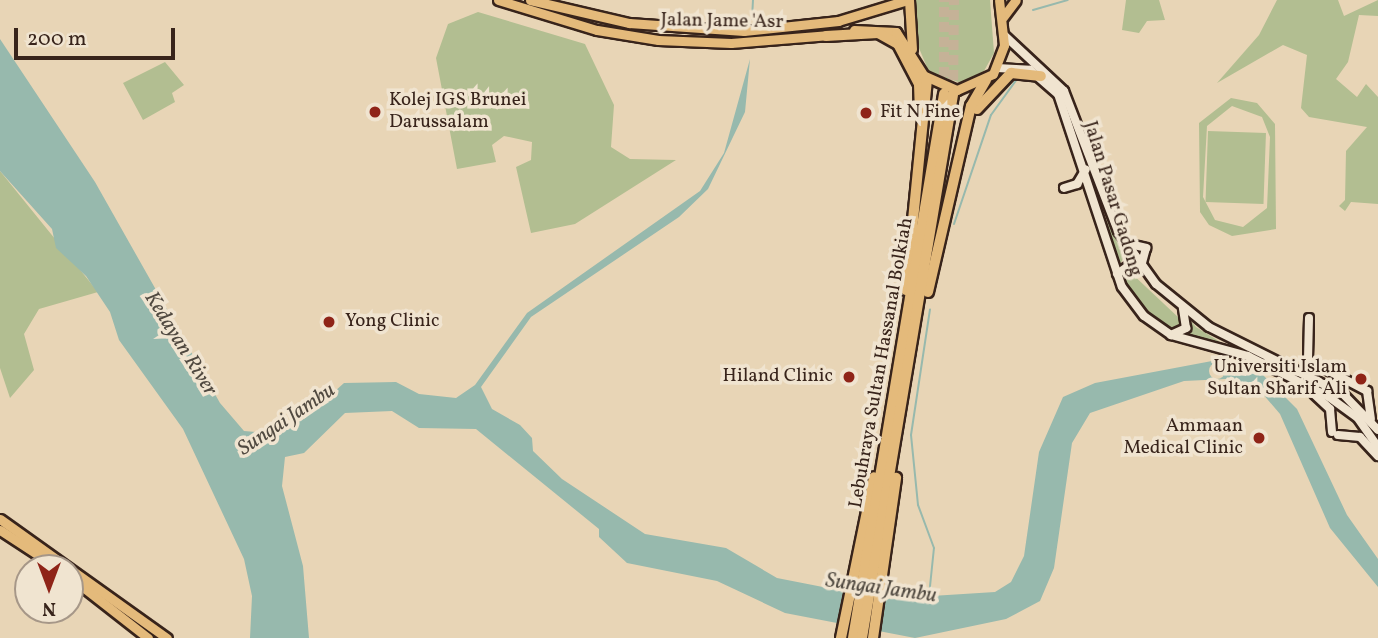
<!DOCTYPE html>
<style>
body{margin:0}
#map{position:relative;width:1378px;height:638px;overflow:hidden;background:#e8d5b6;font-family:Vollkorn,serif}
div>[style]{position:absolute}
[style*='--x']{left:calc(var(--x)*1px);top:calc(var(--y)*1px);width:calc(var(--w)*1px);rotate:calc(var(--a)*1deg)}
.green>*{inset:0;background:#b2be91;transform-origin:0 0}
.water>*{inset:0;background:#97b9ad}
.pier>*{inset:0;background:#e8d5b6}
.round{border-radius:50%}
.stream>*{height:2px;margin:-1px;padding:0 1px;transform-origin:1px;border-radius:1px;background:#97b9ad}
.highway-tunnel>*{height:10px;margin-top:-5px;transform-origin:0;background:repeating-linear-gradient(90deg,#c5b297 0 10px,transparent 0 15px)}
.roads{filter:drop-shadow(2px 0 #38241b) drop-shadow(-2px 0 #38241b) drop-shadow(0 2px #38241b) drop-shadow(0 -2px #38241b)}
.secondary>*{height:8px;margin:-4px;padding:0 4px;transform-origin:4px;border-radius:4px;background:#f0e4d0}
.primary>*{height:9px;margin:-4.5px;padding:0 4.5px;transform-origin:4.5px;border-radius:4.5px;background:#e4ba7b}
.highway>*{height:10px;margin:-5px;padding:0 5px;transform-origin:5px;border-radius:5px;background:#e4ba7b}
.dots>*{width:19px;height:19px;translate:-50% -50%;box-sizing:border-box;border:4px solid #f0e4d0;border-radius:50%}
span{translate:-50% -50%;white-space:nowrap;text-align:center;line-height:1.15;-webkit-text-stroke:7px #f0e4d0;paint-order:stroke}
.street-label{font-size:19px;color:#38241b}
.poi-label{font-size:19px;color:#38241b}
.left{translate:0 -50%;text-align:left}
.right{translate:-100% -50%;text-align:right}
.water-label{font-size:21px;color:#504940;font-style:italic}
.north{position:absolute;left:14px;top:554px;width:70px;height:70px;box-sizing:border-box;background:#f0e4d0;border:2px solid #a69788;border-radius:50%;rotate:180deg;font-size:19px;font-weight:700;line-height:28px;text-align:center;color:#38241b}
.north::after{content:'';display:block;margin:auto;width:24px;height:32px;background:#8f2418;clip-path:polygon(50% 0,100% 100%,50% 72%,0 100%)}
.scale{position:absolute;left:14px;top:28px;width:161px;height:32px;box-sizing:border-box;border:4px solid #38241b;border-top:0;padding-left:9px;font-size:21px;line-height:24px;white-space:nowrap;color:#38241b;-webkit-text-stroke:5px #f0e4d0;paint-order:stroke}
</style>
<div id="map">
<div class="green">
<i style="clip-path:polygon(914px 0,990px 0,994px 53px,984px 71px,961px 83px,929px 72px,916px 41px)"></i>
<i style="clip-path:polygon(1126px 0,1159px 0,1165px 20px,1147px 21px,1139px 33px,1122px 30px)"></i>
<i style="clip-path:polygon(1277px 0,1338px 0,1344px 16px,1378px 0,1378px 16px,1359px 15px,1348px 62px,1336px 79px,1357px 97px,1366px 84px,1378px 97px,1378px 204px,1351px 202px,1345px 211px,1339px 206px,1345px 200px,1346px 151px,1367px 127px,1309px 117px,1301px 108px,1307px 55px,1283px 45px,1217px 83px,1259px 35px)"></i>
<i style="clip-path:polygon(478px 12px,585px 44px,614px 105px,611px 147px,630px 159px,676px 160px,575px 224px,531px 233px,516px 167px,531px 160px,532px 142px,504px 136px,492px 145px,496px 162px,457px 169px,436px 58px,448px 24px)"></i>
<i style="clip-path:polygon(165px 62px,184px 85px,172px 93px,175px 102px,143px 120px,123px 83px)"></i>
<i style="clip-path:polygon(evenodd,1231px 98px,1257px 103px,1275px 124px,1276px 229px,1232px 236px,1209px 225px,1200px 212px,1199px 123px,1231px 98px,1232px 106px,1262px 117px,1270px 137px,1267px 208px,1243px 227px,1215px 220px,1203px 197px,1207px 126px,1232px 106px)"></i>
<i style="left:1208px;top:131px;width:58px;height:71px;rotate:2deg"></i>
<i style="clip-path:polygon(0 171px,98px 292px,39px 309px,24px 334px,34px 370px,10px 398px,0 368px)"></i>
<i style="clip-path:polygon(1103px 215px,1127px 254px,1119px 265px,1110px 241px)"></i>
<i style="clip-path:polygon(1128px 270px,1179px 318px,1179px 328px,1169px 331px,1144px 314px,1122px 281px)"></i>
<i style="clip-path:polygon(1189px 319px,1196px 327px,1230px 348px,1179px 337px)"></i>
</div>
<div class="water">
<i style="clip-path:polygon(0 39px,95px 182px,220px 403px,244px 431px,267px 433px,304px 419px,344px 383px,396px 382px,419px 394px,456px 398px,475px 385px,527px 313px,700px 191px,724px 153px,750px 59px,745px 112px,708px 189px,679px 217px,531px 317px,481px 387px,492px 409px,520px 425px,532px 438px,533px 451px,562px 479px,645px 534px,726px 548px,777px 578px,884px 599px,995px 592px,1011px 582px,1024px 556px,1039px 452px,1063px 397px,1095px 383px,1212px 361px,1263px 375px,1297px 409px,1347px 515px,1378px 559px,1378px 587px,1330px 528px,1280px 414px,1262px 393px,1226px 379px,1184px 381px,1090px 413px,1072px 443px,1054px 568px,1040px 601px,1006px 619px,915px 638px,785px 613px,717px 581px,627px 563px,599px 537px,599px 529px,476px 429px,419px 428px,392px 411px,345px 413px,304px 453px,285px 457px,282px 486px,303px 566px,309px 638px,250px 638px,252px 596px,244px 559px,183px 429px,119px 340px,110px 312px,86px 276px,56px 248px,52px 229px,0 171px)"></i>
</div>
<div class="pier">
<i class="round" style="left:1209px;top:363px;width:16px;height:16px"></i>
</div>
<div class="stream">
<i style="--x:1033;--y:10;--w:36;--a:-16"></i>
<i style="--x:752;--y:19;--w:19;--a:-87"></i>
<i style="--x:954;--y:224;--w:115;--a:-71.3"></i>
<i style="--x:991;--y:115;--w:44;--a:-54.2"></i>
<i style="--x:929;--y:596;--w:48;--a:-84.1"></i>
<i style="--x:934;--y:548;--w:46;--a:-110.4"></i>
<i style="--x:918;--y:505;--w:70;--a:-95.7"></i>
<i style="--x:911;--y:435;--w:127;--a:-81.4"></i>
</div>
<div class="highway-tunnel">
<i style="--x:944;--y:92;--w:92;--a:-90"></i>
<i style="--x:953;--y:95;--w:95;--a:-89.4"></i>
</div>
<div class="roads">
<div class="secondary">
<i style="--x:1004;--y:35;--w:82;--a:43"></i>
<i style="--x:1064;--y:91;--w:150;--a:68.9"></i>
<i style="--x:1118;--y:231;--w:65;--a:54.4"></i>
<i style="--x:1156;--y:284;--w:68;--a:39.1"></i>
<i style="--x:1209;--y:327;--w:150;--a:26.6"></i>
<i style="--x:1343;--y:394;--w:50;--a:45.8"></i>
<i style="--x:997;--y:68;--w:33;--a:3"></i>
<i style="--x:1030;--y:70;--w:37;--a:41"></i>
<i style="--x:1058;--y:94;--w:203;--a:71.7"></i>
<i style="--x:1122;--y:287;--w:36;--a:53"></i>
<i style="--x:1144;--y:316;--w:33;--a:35"></i>
<i style="--x:1171;--y:335;--w:80;--a:15.3"></i>
<i style="--x:1248;--y:356;--w:91;--a:26.8"></i>
<i style="--x:1329;--y:397;--w:34;--a:36"></i>
<i style="--x:1357;--y:417;--w:37;--a:55"></i>
<i style="--x:1064;--y:188;--w:14;--a:-17"></i>
<i style="--x:1077;--y:184;--w:17;--a:-59"></i>
<i style="--x:1125;--y:243;--w:22;--a:13"></i>
<i style="--x:1146;--y:248;--w:20;--a:105"></i>
<i style="--x:1117;--y:274;--w:16;--a:-35"></i>
<i style="--x:1130;--y:265;--w:11;--a:10"></i>
<i style="--x:1309;--y:318;--w:42;--a:91.4"></i>
<i style="--x:1308;--y:360;--w:67;--a:27.7"></i>
<i style="--x:1367;--y:391;--w:28;--a:82"></i>
<i style="--x:1171;--y:335;--w:17;--a:-25"></i>
<i style="--x:1186;--y:328;--w:20;--a:-99"></i>
<i style="--x:1314;--y:394;--w:22;--a:43"></i>
<i style="--x:1330;--y:409;--w:23;--a:85"></i>
<i style="--x:1338;--y:435;--w:22;--a:5"></i>
<i style="--x:1360;--y:437;--w:26;--a:47"></i>
</div>
<div class="primary">
<i style="--x:498;--y:0;--w:103;--a:16.9"></i>
<i style="--x:597;--y:30;--w:62;--a:9.3"></i>
<i style="--x:658;--y:40;--w:73;--a:2.4"></i>
<i style="--x:731;--y:43;--w:99;--a:-4.6"></i>
<i style="--x:530;--y:0;--w:102;--a:13.1"></i>
<i style="--x:629;--y:23;--w:115;--a:4"></i>
<i style="--x:744;--y:31;--w:95;--a:-6.1"></i>
<i style="--x:838;--y:21;--w:72;--a:-16.9"></i>
<i style="--x:909;--y:0;--w:49;--a:86.5"></i>
<i style="--x:1003;--y:17;--w:21;--a:-53"></i>
<i style="--x:854;--y:30;--w:42;--a:2.7"></i>
<i style="--x:896;--y:32;--w:52;--a:57.5"></i>
<i style="--x:923;--y:75;--w:37;--a:24"></i>
<i style="--x:957;--y:90;--w:39;--a:-24"></i>
<i style="--x:993;--y:74;--w:31;--a:-69"></i>
<i style="--x:1004;--y:45;--w:45;--a:-96.3"></i>
<i style="--x:0;--y:519;--w:205;--a:35.5"></i>
<i style="--x:0;--y:530;--w:69;--a:33.2"></i>
<i style="--x:70;--y:577;--w:99;--a:38"></i>
</div>
<div class="highway">
<i style="--x:826;--y:36;--w:52;--a:-3.3"></i>
<i style="--x:878;--y:33;--w:23;--a:29"></i>
<i style="--x:898;--y:44;--w:45;--a:62.3"></i>
<i style="--x:919;--y:84;--w:28;--a:88"></i>
<i style="--x:977;--y:109;--w:50;--a:-46.6"></i>
<i style="--x:1011;--y:73;--w:30;--a:6"></i>
<i style="--x:906;--y:290;--w:212;--a:-84.3"></i>
<i style="--x:928;--y:292;--w:191;--a:-77"></i>
<i style="--x:971;--y:106;--w:30;--a:-60"></i>
<i style="--x:841;--y:638;--w:164;--a:-78.4"></i>
<i style="--x:853;--y:638;--w:552;--a:-80.5"></i>
<i style="--x:862;--y:638;--w:551;--a:-80.49"></i>
<i style="--x:873;--y:638;--w:162;--a:-81.8"></i>
</div>
</div>
<div class="dots">
<i style="left:375px;top:112px;background:#8f2418"></i>
<i style="left:866px;top:113px;background:#8f2418"></i>
<i style="left:329px;top:322px;background:#8f2418"></i>
<i style="left:849px;top:377px;background:#8f2418"></i>
<i style="left:1361px;top:379px;background:#8f2418"></i>
<i style="left:1259px;top:438px;background:#8f2418"></i>
</div>
<div class="street-label">
<span style="left:722px;top:22px;rotate:1deg">Jalan Jame 'Asr</span>
<span style="left:1112px;top:199px;rotate:73deg">Jalan Pasar Gadong</span>
<span style="left:882px;top:363px;rotate:-80deg">Lebuhraya Sultan Hassanal Bolkiah</span>
</div>
<div class="poi-label">
<span class="left" style="left:389px;top:112px">Kolej IGS Brunei<br>Darussalam</span>
<span class="left" style="left:880px;top:113px">Fit N Fine</span>
<span class="left" style="left:345px;top:322px">Yong Clinic</span>
<span class="right" style="left:1347px;top:379px">Universiti Islam<br>Sultan Sharif Ali</span>
<span class="right" style="left:833px;top:377px">Hiland Clinic</span>
<span class="right" style="left:1243px;top:438px">Ammaan<br>Medical Clinic</span>
</div>
<div class="water-label">
<span style="left:180px;top:344px;rotate:58deg">Kedayan River</span>
<span style="left:287px;top:420px;rotate:-34deg">Sungai Jambu</span>
<span style="left:881px;top:589px;rotate:8deg">Sungai Jambu</span>
</div>
<div class="north">N</div>
<div class="scale">200 m</div>
</div>
